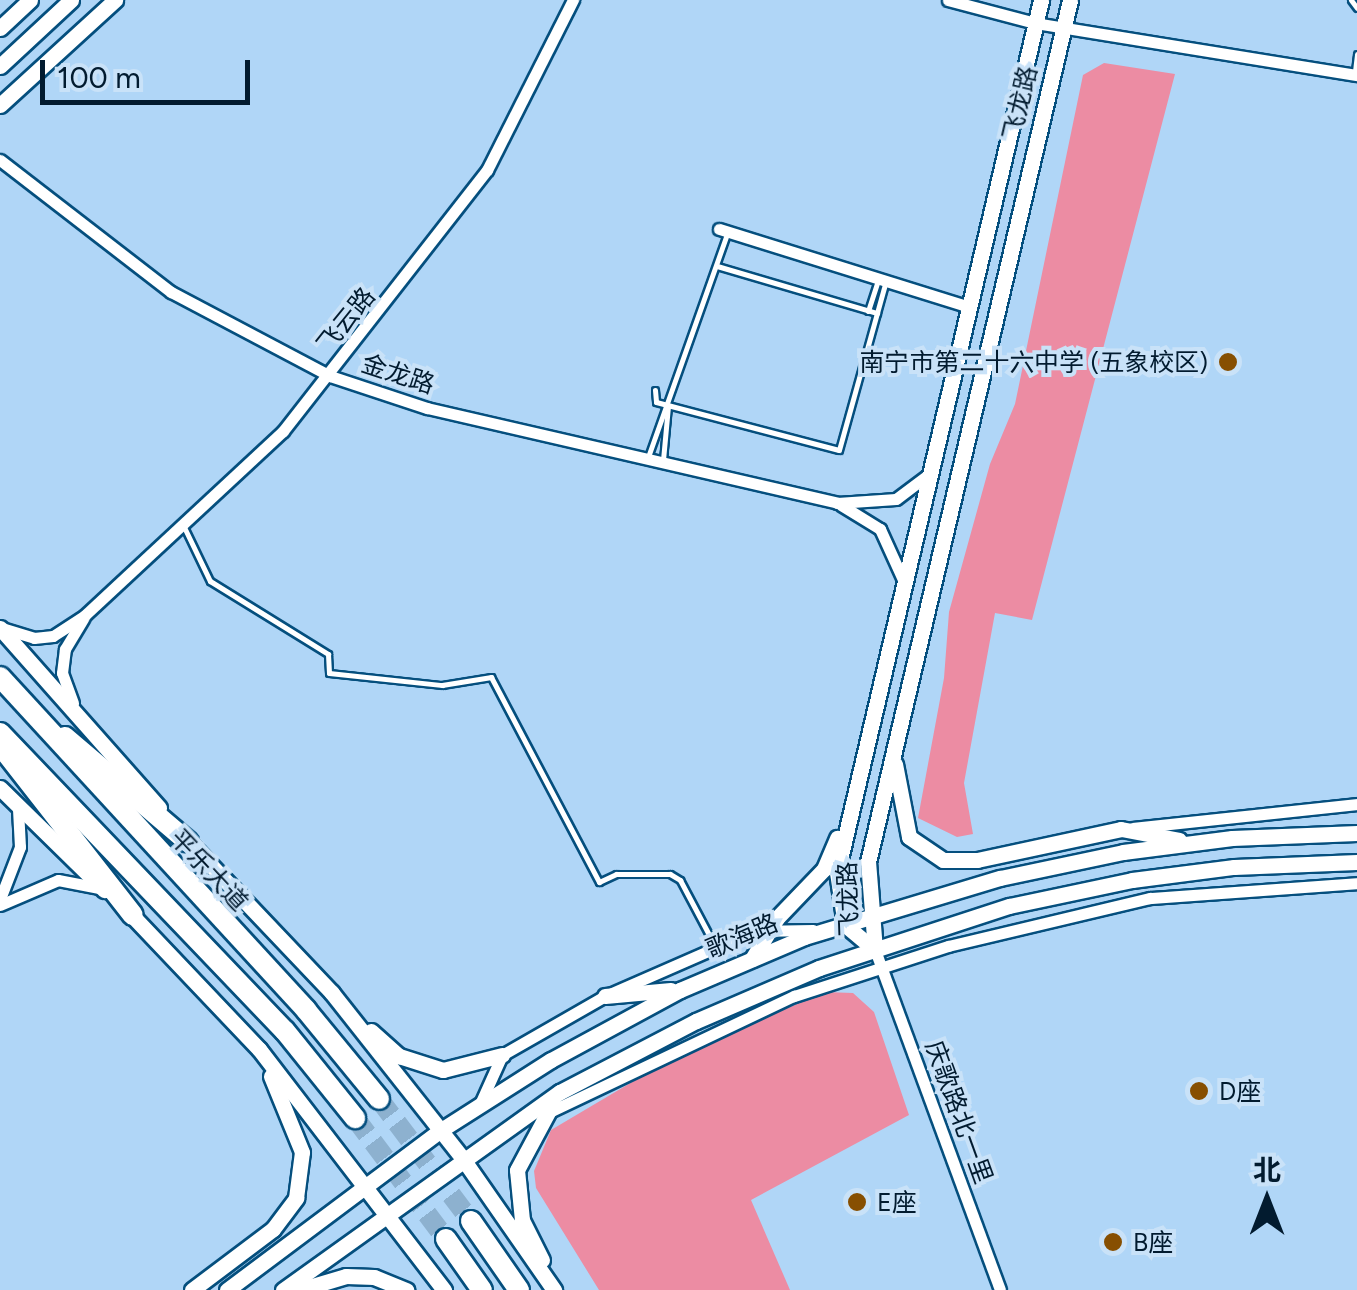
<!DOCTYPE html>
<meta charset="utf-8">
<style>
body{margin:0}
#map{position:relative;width:1357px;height:1290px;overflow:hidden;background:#b0d6f7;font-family:Figtree,"Noto Sans SC",sans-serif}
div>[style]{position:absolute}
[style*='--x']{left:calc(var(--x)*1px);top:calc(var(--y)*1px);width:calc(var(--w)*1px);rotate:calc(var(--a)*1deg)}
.green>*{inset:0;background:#ec8ca3}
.highway-tunnel>*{height:20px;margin-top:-10px;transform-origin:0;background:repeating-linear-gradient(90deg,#8db1cf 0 20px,transparent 0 30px)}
.roads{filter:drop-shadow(2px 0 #054f7e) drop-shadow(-2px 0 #054f7e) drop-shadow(0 2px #054f7e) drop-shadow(0 -2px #054f7e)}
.lane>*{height:5px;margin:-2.5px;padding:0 2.5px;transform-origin:2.5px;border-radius:2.5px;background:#fff}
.street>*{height:11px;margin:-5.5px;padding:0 5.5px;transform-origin:5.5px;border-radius:5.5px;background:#fff}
.secondary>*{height:15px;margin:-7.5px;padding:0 7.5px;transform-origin:7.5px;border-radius:7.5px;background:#fff}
.highway>*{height:20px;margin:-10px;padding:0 10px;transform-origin:10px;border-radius:10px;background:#fff}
.dots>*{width:28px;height:28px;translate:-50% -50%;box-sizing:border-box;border:5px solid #c9e2f8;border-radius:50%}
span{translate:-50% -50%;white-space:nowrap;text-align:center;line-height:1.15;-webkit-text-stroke:8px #c9e2f8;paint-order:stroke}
.street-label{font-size:25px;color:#021b2f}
.poi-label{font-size:25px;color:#021b2f}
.right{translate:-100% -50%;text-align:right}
.left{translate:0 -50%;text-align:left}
.north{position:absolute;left:1217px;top:1150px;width:100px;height:100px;-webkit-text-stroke:8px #c9e2f8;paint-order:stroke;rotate:0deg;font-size:28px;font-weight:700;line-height:40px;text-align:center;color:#021b2f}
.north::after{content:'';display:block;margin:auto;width:35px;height:45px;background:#021b2f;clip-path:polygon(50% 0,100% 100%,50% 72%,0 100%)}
.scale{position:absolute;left:40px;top:60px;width:210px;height:45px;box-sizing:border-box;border:5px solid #021b2f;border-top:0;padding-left:12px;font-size:30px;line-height:35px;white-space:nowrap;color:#021b2f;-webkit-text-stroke:8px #c9e2f8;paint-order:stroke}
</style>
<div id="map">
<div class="green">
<i style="clip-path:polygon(1104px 63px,1175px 74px,1032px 620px,995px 613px,964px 783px,973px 834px,957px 837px,918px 818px,944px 678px,949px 612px,990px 464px,1015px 404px,1083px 75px)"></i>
<i style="clip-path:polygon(825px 992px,853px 993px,874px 1012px,909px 1115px,751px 1200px,790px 1290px,599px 1290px,536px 1188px,534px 1171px,551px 1130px,676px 1056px)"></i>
</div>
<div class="highway-tunnel">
<i style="--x:379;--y:1099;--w:153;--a:53"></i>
<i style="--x:355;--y:1118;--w:151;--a:53.1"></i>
</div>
<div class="roads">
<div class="lane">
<i style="--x:1351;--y:0;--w:10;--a:53"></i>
<i style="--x:1355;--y:71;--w:17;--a:-83"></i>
<i style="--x:717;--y:266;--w:167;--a:16.4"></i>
<i style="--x:868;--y:311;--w:32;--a:-72"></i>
<i style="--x:655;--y:390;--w:12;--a:85"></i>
<i style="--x:656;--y:402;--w:189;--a:14.7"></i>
<i style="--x:839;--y:450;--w:175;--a:-74.5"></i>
<i style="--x:648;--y:457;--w:240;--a:-70.5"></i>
<i style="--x:663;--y:460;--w:54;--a:-84.7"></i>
<i style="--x:184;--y:527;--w:60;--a:64.3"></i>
<i style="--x:210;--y:581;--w:139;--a:31.7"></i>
<i style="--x:328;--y:654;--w:19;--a:87"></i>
<i style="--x:329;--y:673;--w:114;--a:6.1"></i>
<i style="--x:442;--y:685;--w:50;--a:-9.3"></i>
<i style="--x:491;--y:677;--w:232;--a:62.2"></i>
<i style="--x:599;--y:882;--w:19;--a:-25"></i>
<i style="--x:616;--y:874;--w:54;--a:0"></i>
<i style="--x:670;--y:874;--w:12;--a:31"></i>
<i style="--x:680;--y:880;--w:75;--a:62.1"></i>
</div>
<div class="street">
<i style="--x:948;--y:0;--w:90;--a:14.8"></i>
<i style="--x:1035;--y:23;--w:326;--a:9.2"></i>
<i style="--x:0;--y:160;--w:216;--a:37.7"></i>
<i style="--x:171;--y:292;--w:180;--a:27.8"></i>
<i style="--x:330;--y:376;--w:102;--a:18.3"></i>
<i style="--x:427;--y:408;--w:421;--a:13"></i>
<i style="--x:837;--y:503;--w:59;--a:-3.9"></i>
<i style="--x:896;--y:499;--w:41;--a:-37.1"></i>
<i style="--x:719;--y:229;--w:262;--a:17.3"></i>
<i style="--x:841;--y:505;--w:46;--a:31.6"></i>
<i style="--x:880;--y:529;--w:58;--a:65.6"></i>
<i style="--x:5;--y:629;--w:30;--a:17"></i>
<i style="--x:34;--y:638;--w:19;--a:-6"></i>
<i style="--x:53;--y:636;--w:38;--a:-33"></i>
<i style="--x:85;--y:615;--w:270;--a:-42.9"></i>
<i style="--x:283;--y:431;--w:331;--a:-52"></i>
<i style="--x:487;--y:170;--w:191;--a:-63.2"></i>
<i style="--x:73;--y:703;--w:32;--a:-110"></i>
<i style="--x:62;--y:673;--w:24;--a:-83"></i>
<i style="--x:65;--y:649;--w:35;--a:-59"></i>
<i style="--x:1133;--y:828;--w:225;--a:-6.1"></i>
<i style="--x:0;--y:899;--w:56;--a:-69"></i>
<i style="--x:20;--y:847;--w:39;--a:-93"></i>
<i style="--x:0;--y:905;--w:63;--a:-23.3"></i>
<i style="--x:58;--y:880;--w:42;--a:11"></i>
<i style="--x:875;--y:950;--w:362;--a:69.8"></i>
<i style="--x:480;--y:1104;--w:54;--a:-65.8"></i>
<i style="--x:502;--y:1055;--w:119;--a:-29.8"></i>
<i style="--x:605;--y:996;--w:163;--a:-23.6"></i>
<i style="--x:754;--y:931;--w:59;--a:-1"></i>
<i style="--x:545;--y:1114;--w:276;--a:-25.4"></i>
<i style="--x:794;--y:996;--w:162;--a:-18"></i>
<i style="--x:948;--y:946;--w:208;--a:-13.4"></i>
<i style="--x:1150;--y:898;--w:208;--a:-4.1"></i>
</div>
<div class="secondary">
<i style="--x:0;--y:28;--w:41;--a:-43"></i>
<i style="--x:0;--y:66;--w:97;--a:-42.9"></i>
<i style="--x:0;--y:105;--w:156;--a:-42.4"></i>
<i style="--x:0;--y:628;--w:240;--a:48.5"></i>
<i style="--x:895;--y:764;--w:74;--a:79.1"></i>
<i style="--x:909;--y:837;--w:41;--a:34.1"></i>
<i style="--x:943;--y:860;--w:34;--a:0"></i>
<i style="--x:977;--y:860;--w:147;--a:-12.1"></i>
<i style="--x:1121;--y:829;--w:59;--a:10.7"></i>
<i style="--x:0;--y:788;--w:146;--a:44.4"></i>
<i style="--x:184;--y:837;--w:215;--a:46.5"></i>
<i style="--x:332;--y:993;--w:211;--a:51.7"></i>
<i style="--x:463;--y:1159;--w:160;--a:55.2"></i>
<i style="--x:125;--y:908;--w:195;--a:46.5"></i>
<i style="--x:259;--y:1049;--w:304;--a:52.5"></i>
<i style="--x:875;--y:950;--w:39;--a:-140"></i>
<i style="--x:845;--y:925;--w:54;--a:-98.6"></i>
<i style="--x:837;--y:872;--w:896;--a:-76.83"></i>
<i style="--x:875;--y:950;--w:88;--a:-94.5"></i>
<i style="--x:868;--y:862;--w:885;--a:-76.81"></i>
<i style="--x:752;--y:959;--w:48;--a:-58.6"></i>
<i style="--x:777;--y:918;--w:68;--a:-46.2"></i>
<i style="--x:824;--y:869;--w:34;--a:-67"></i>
<i style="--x:605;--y:996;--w:66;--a:-5.2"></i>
<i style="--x:371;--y:1031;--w:38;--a:42"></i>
<i style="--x:399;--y:1056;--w:46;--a:17.7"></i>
<i style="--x:443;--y:1070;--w:61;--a:-14.3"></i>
<i style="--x:542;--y:1260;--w:45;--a:-116.6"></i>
<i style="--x:522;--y:1220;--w:50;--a:-95.7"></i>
<i style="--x:517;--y:1170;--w:76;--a:-61.8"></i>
<i style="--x:192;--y:1290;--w:101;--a:-37"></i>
<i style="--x:273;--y:1229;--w:39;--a:-53"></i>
<i style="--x:296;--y:1198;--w:46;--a:-82.6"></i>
<i style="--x:302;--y:1152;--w:82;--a:-112.2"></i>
<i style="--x:227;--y:1290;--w:267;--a:-36.8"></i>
<i style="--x:441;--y:1130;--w:130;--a:-32.5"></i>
<i style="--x:551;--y:1060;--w:147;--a:-28.5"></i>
<i style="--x:680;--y:990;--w:135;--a:-23.1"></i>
<i style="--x:804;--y:937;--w:205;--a:-16.8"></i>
<i style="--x:1000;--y:878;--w:126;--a:-11.9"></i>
<i style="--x:1123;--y:852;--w:110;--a:-7.3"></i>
<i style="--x:1232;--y:838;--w:125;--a:-2.3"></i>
<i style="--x:283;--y:1290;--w:340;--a:-35.6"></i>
<i style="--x:560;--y:1092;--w:153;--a:-27.6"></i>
<i style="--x:696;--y:1021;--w:134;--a:-23.3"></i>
<i style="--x:819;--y:968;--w:200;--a:-18.1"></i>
<i style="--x:1009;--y:906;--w:126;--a:-11.9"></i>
<i style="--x:1132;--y:880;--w:103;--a:-7.3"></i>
<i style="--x:1234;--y:867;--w:123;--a:-2.3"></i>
<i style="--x:299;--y:1290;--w:49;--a:-16.6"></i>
<i style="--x:346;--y:1276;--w:28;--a:2"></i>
<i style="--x:374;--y:1277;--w:35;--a:22"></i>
</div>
<div class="highway">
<i style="--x:0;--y:677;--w:452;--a:47.4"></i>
<i style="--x:306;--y:1010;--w:115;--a:50.6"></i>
<i style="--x:0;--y:733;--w:412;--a:46.3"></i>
<i style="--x:285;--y:1031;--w:112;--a:51.2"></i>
<i style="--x:65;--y:737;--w:162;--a:40.5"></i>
<i style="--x:7;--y:754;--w:204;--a:52"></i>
<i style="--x:471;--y:1221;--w:84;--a:55.2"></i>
<i style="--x:446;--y:1239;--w:62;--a:54.8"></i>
</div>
</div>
<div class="dots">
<i style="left:1228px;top:362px;background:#874f01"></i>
<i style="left:1199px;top:1091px;background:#874f01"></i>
<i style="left:857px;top:1202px;background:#874f01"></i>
<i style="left:1113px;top:1242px;background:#874f01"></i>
</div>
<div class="street-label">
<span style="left:1020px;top:103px;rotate:-77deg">飞龙路</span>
<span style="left:346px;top:320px;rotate:-51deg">飞云路</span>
<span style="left:398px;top:374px;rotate:18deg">金龙路</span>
<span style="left:209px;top:870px;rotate:47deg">平乐大道</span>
<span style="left:848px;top:899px;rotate:-92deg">飞龙路</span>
<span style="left:742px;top:936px;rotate:-23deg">歌海路</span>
<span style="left:959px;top:1112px;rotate:70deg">庆歌路北一里</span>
</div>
<div class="poi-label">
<span class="right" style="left:1208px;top:362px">南宁市第二十六中学 (五象校区)</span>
<span class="left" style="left:1219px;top:1091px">D座</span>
<span class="left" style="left:877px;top:1202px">E座</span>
<span class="left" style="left:1133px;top:1242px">B座</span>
</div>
<div class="north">北</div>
<div class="scale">100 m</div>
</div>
